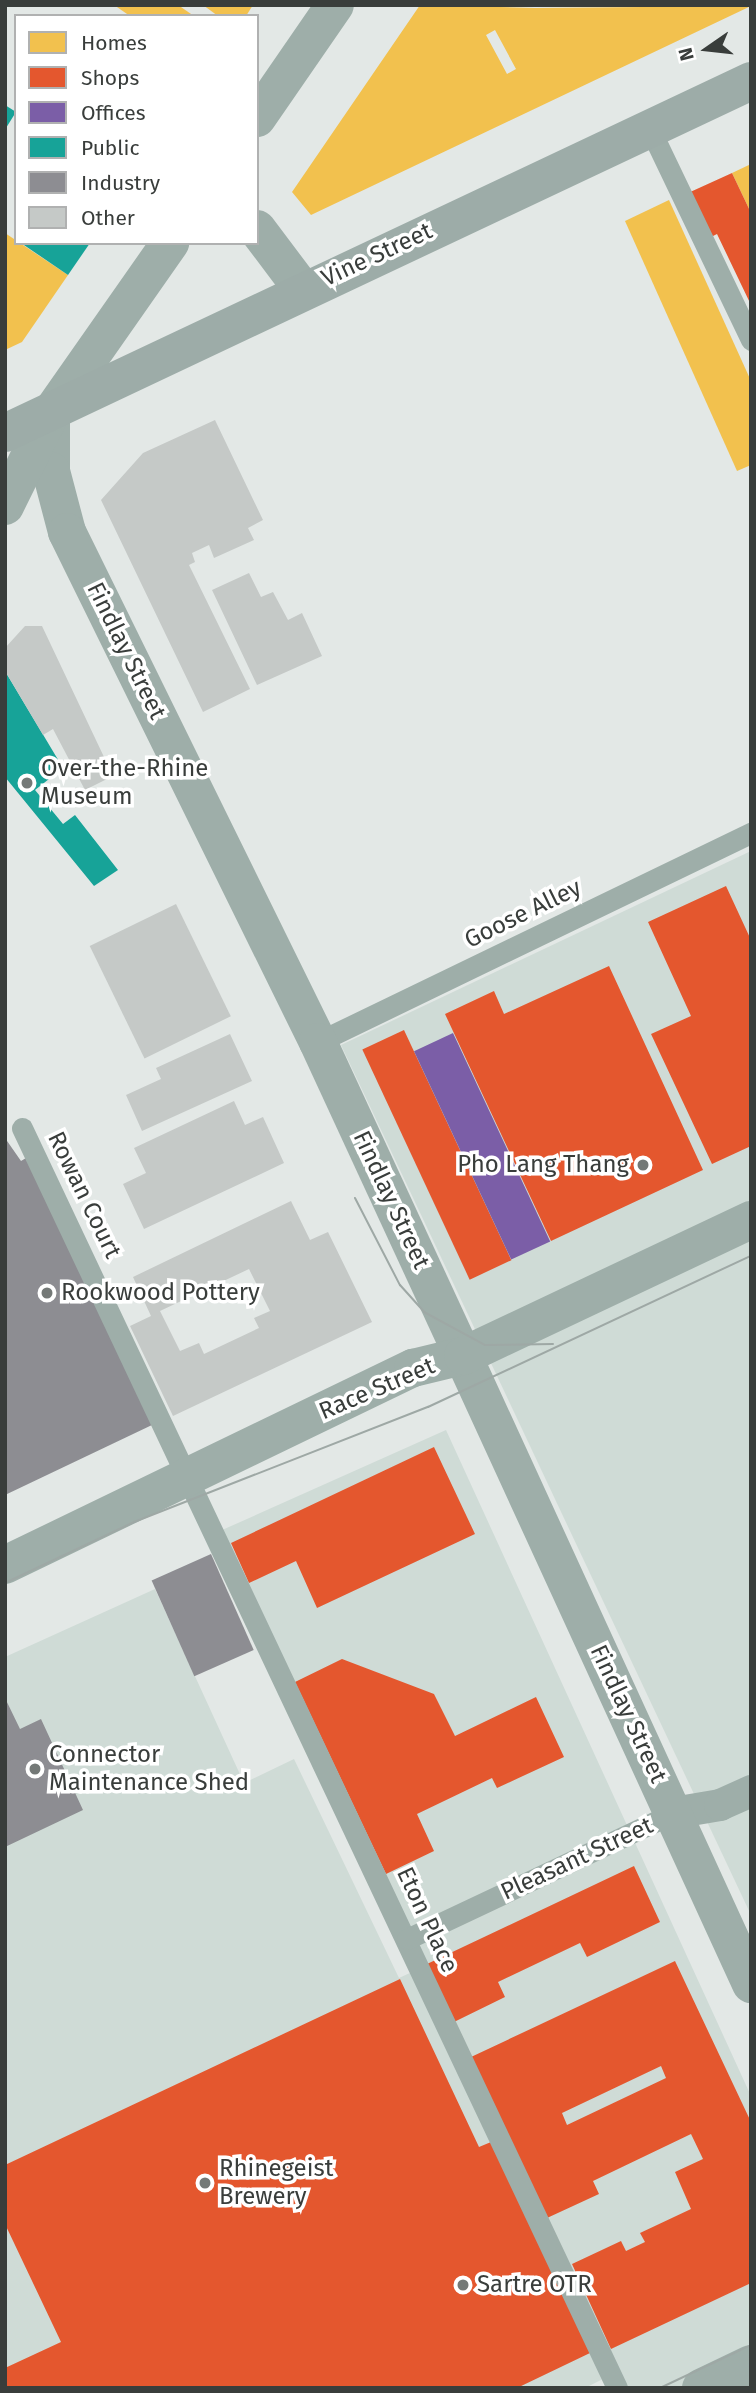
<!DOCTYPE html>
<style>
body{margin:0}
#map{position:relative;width:756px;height:2393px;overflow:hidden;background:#e3e8e6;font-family:"Fira Sans",sans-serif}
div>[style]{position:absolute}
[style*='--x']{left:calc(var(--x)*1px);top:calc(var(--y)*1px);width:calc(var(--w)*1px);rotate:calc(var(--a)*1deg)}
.built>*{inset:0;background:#cfdbd6}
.homes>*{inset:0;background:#f2c14e}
.shops>*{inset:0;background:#e4572e;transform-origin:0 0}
.offices>*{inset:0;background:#7b5ea7;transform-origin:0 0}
.public>*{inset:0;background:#17a398;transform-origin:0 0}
.industry>*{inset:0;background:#8d8d92;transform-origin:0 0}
.building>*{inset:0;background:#c5c9c7;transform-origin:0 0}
.service>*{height:21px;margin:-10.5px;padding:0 10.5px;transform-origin:10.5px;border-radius:10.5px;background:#9eaea9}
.pedestrian>*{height:32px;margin:-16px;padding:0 16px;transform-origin:16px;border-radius:16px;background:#9eaea9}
.minor>*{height:38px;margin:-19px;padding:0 19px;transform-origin:19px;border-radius:19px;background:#9eaea9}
.tertiary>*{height:38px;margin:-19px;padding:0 19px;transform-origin:19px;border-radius:19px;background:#9eaea9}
.secondary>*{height:38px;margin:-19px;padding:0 19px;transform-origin:19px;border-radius:19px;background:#9daca8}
.tram>*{height:2px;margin:-1px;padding:0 1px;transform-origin:1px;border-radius:1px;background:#9ea8a5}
.dots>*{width:19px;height:19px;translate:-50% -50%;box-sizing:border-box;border:4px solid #fff;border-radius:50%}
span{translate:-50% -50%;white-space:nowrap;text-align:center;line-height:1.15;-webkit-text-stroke:7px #fff;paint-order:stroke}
.street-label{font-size:24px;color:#393d3b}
.poi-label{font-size:24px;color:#393d3b}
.left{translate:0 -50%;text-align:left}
.right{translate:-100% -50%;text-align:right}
.frame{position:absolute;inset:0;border:7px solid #393d3b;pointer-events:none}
.legend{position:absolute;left:14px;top:14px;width:245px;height:231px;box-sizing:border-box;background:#fff;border:2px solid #b0b1b1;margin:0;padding:9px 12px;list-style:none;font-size:21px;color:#393d3b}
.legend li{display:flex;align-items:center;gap:14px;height:35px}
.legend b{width:35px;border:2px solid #b0b1b1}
.north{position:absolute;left:672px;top:14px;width:70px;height:70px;-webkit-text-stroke:5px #fff;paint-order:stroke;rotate:256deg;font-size:19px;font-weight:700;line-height:28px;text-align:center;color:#393d3b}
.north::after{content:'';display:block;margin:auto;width:24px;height:32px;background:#393d3b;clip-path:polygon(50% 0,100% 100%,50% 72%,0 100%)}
</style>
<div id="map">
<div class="built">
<i style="clip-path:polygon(751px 851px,751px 1915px,341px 1045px)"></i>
<i style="clip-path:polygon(446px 1430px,751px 2096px,751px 2388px,616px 2388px,607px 2377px,585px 2388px,5px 2388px,5px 1657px,155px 1589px,244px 1783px,294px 1759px,399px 1978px,412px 1972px,211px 1535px)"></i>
</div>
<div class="homes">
<i style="clip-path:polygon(114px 5px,178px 5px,194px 16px,130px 16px)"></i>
<i style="clip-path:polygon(203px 5px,253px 5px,246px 16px,218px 16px)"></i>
<i style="clip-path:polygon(evenodd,420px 5px,535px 8px,751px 6px,311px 215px,292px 192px,420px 5px,495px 30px,516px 69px,507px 74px,486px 35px,495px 30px)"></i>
<i style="clip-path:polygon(751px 164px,751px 213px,732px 173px)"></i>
<i style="clip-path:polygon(669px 200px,751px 381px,751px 465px,737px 471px,625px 221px)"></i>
<i style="clip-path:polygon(5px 233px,68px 275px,22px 342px,5px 350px)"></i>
</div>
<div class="shops">
<i style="clip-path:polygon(732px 173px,751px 213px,751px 305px,717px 234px,709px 238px,688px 193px)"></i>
<i style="clip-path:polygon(726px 886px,751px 940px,751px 1146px,712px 1164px,651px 1034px,691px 1016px,648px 922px)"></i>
<i style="clip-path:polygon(609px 966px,703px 1170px,551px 1241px,445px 1014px,494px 991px,504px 1014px)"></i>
<i style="left:404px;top:1030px;width:254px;height:46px;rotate:65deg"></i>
<i style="clip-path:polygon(434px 1447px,475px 1534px,317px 1608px,296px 1561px,249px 1583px,231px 1543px)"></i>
<i style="clip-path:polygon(342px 1659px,434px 1694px,455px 1736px,536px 1697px,564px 1757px,497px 1788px,492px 1778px,417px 1814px,434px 1851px,386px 1874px,295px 1682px)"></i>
<i style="clip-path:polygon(634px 1866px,660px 1922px,587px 1957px,580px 1943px,498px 1982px,505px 1997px,454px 2022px,427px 1964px)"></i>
<i style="clip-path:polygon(evenodd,675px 1961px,751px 2122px,751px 2283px,611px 2349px,572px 2264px,621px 2241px,626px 2251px,645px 2242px,640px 2233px,691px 2209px,675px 2172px,703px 2159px,691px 2134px,593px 2181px,599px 2194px,547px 2218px,471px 2057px,675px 1961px,661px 2066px,666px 2078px,567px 2125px,562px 2113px,661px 2066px)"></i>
<i style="clip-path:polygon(400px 1979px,479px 2147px,491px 2142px,590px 2353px,517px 2388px,5px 2388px,5px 2368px,61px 2342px,5px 2224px,5px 2165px)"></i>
</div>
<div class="offices">
<i style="left:453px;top:1033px;width:230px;height:43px;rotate:65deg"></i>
</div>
<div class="public">
<i style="left:5px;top:105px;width:13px;height:128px;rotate:32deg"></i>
<i style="clip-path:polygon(21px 243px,90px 243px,68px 275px)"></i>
<i style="clip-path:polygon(5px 671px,63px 768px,35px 790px,63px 824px,75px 815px,118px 870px,94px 886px,5px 777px)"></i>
</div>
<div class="industry">
<i style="clip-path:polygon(5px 1138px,21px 1161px,26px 1158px,152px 1425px,5px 1495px)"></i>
<i style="left:211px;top:1554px;width:105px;height:65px;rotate:66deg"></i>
<i style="clip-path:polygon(5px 1698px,20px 1729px,41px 1719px,83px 1810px,5px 1847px)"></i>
</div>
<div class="building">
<i style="clip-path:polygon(215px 420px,263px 520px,248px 528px,254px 540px,214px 558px,209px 545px,192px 553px,195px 562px,189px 565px,250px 689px,203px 712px,101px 500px,143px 453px)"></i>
<i style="clip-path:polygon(249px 573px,261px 597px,273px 592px,288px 620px,302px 613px,322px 656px,257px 685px,212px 590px)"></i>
<i style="clip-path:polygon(25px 626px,42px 626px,113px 776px,85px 790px,53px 729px,43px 735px,5px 671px,5px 648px)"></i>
<i style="left:176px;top:904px;width:125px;height:96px;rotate:64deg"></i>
<i style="clip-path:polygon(230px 1034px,252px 1081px,142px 1131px,126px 1095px,161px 1079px,156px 1068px)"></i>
<i style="clip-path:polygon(234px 1101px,245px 1125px,263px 1117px,284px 1163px,144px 1229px,123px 1184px,146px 1173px,134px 1148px)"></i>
<i style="clip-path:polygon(evenodd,291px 1201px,310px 1240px,328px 1232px,372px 1322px,173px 1416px,130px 1326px,151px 1316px,133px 1277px,291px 1201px,249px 1269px,270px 1311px,254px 1318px,259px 1328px,204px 1354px,199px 1343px,180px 1351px,160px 1311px,249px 1269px)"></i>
</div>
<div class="service">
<i style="--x:650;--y:129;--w:234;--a:64.4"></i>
<i style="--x:318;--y:1042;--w:481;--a:-25.8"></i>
<i style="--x:22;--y:1128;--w:1393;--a:64.72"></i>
<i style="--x:407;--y:1939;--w:294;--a:-25.3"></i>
</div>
<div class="pedestrian">
<i style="--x:673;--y:1813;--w:48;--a:-9.7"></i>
<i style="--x:720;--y:1805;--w:34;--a:-24"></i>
</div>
<div class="minor">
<i style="--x:51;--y:413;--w:58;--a:90"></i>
<i style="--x:51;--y:471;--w:63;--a:75.3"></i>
<i style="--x:67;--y:532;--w:568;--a:63.8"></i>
<i style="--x:318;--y:1042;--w:346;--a:65.2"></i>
</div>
<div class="tertiary">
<i style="--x:257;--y:118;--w:137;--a:-55.4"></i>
<i style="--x:257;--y:229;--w:76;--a:53"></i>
<i style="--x:5;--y:506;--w:104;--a:-63.7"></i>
<i style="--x:51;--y:413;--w:208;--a:-55"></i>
<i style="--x:463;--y:1356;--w:691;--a:65.36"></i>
<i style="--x:5;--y:1565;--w:453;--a:-25.8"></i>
<i style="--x:413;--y:1368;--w:51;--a:-13.5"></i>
<i style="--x:463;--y:1356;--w:318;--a:-25.3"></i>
<i style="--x:701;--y:2388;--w:55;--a:-25.6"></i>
</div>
<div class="secondary">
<i style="--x:5;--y:433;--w:825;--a:-25.26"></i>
</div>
<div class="tram">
<i style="--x:355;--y:1198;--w:98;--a:62.7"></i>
<i style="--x:400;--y:1285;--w:36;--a:48"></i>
<i style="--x:424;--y:1312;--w:69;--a:28.4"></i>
<i style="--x:485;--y:1345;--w:68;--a:-0.8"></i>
<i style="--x:5;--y:1583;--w:143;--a:-25.3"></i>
<i style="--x:134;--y:1522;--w:316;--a:-21.4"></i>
<i style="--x:428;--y:1407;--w:357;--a:-25.1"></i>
<i style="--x:660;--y:2388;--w:101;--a:-25.3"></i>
</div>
<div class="dots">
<i style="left:27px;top:783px;background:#747977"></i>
<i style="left:643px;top:1165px;background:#747977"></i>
<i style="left:47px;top:1293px;background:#747977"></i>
<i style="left:35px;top:1769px;background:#747977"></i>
<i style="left:205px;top:2183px;background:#747977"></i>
<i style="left:463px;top:2285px;background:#747977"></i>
</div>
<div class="street-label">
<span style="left:377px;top:255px;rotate:-25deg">Vine Street</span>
<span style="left:126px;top:651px;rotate:64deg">Findlay Street</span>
<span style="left:523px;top:914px;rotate:-26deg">Goose Alley</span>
<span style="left:84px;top:1195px;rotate:64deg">Rowan Court</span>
<span style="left:391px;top:1200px;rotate:65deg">Findlay Street</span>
<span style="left:377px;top:1389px;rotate:-23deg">Race Street</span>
<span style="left:628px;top:1714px;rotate:65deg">Findlay Street</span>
<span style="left:577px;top:1859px;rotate:-25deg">Pleasant Street</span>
<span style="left:427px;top:1920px;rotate:65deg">Eton Place</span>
</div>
<div class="poi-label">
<span class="left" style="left:41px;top:783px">Over-the-Rhine<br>Museum</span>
<span class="right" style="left:629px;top:1165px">Pho Lang Thang</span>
<span class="left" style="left:61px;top:1293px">Rookwood Pottery</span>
<span class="left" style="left:49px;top:1769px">Connector<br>Maintenance Shed</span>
<span class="left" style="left:219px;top:2183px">Rhinegeist<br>Brewery</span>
<span class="left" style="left:477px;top:2285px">Sartre OTR</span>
</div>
<div class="frame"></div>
<ul class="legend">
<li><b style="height:19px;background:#f2c14e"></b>Homes</li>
<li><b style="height:19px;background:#e4572e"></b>Shops</li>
<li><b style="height:19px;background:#7b5ea7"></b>Offices</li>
<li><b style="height:19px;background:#17a398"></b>Public</li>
<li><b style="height:19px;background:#8d8d92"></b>Industry</li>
<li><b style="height:19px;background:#c5c9c7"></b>Other</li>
</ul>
<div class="north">N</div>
</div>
